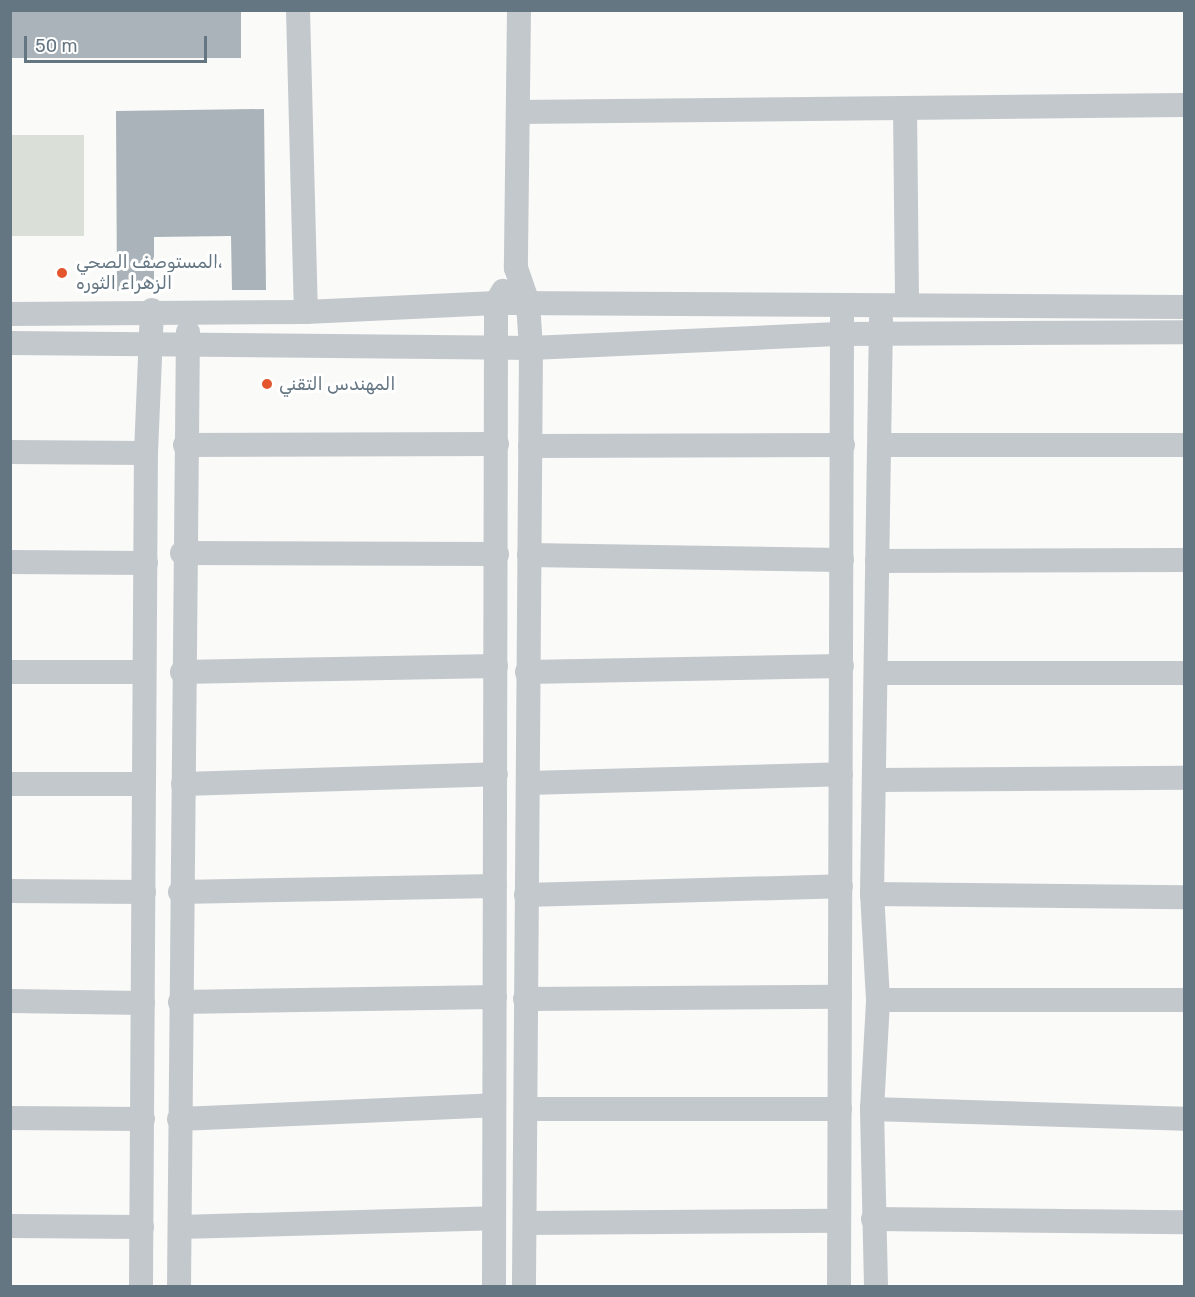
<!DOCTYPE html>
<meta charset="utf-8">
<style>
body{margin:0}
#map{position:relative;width:1195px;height:1297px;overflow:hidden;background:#fafaf8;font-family:Rubik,"Noto Sans Arabic",sans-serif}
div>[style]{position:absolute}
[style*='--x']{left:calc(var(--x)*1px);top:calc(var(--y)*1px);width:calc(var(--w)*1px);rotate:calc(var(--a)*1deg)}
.green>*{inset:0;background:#dadfd7;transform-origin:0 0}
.building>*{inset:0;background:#aab3b9;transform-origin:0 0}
.minor>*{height:24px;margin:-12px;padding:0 12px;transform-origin:12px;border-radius:12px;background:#c3c8cc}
.dots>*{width:16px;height:16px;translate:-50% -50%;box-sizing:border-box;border:3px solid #fff;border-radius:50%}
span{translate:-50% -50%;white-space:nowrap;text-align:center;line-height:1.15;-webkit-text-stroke:6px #fff;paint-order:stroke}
.poi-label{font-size:18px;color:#657683}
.left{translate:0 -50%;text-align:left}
.frame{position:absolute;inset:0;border:12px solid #657683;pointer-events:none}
.scale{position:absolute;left:24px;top:36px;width:183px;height:27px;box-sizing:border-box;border:3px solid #657683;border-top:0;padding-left:8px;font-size:18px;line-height:21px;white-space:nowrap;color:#657683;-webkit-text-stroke:4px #fff;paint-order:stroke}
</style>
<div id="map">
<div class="green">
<i style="left:10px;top:135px;width:74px;height:101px"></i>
</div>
<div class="building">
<i style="left:10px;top:10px;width:231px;height:48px"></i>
<i style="clip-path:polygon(264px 109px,266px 290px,232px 290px,231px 236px,154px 237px,154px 290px,117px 291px,116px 111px)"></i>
</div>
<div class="minor">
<i style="--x:298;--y:10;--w:302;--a:88.5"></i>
<i style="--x:519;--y:10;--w:258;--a:90.7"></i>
<i style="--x:516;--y:268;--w:37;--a:71"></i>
<i style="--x:528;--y:303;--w:45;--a:86.2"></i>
<i style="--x:531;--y:348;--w:938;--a:90.43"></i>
<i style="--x:905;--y:108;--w:194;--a:89.4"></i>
<i style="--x:518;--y:112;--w:666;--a:-0.6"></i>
<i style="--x:10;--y:314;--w:296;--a:-0.4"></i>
<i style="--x:306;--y:312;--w:190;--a:-2.7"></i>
<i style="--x:496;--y:303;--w:688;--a:0.33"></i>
<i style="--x:10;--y:343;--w:521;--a:0.55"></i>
<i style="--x:531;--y:348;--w:312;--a:-2.6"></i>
<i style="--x:843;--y:334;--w:341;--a:-0.3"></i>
<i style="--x:185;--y:445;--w:312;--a:-0.2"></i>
<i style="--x:881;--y:445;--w:303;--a:0"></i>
<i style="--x:530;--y:446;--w:313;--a:-0.2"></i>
<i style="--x:10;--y:452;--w:136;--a:0.4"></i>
<i style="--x:182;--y:553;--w:315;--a:0.2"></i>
<i style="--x:529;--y:555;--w:313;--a:0.9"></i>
<i style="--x:877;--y:561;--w:307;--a:-0.2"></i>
<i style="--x:10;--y:562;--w:136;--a:0.4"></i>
<i style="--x:10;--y:672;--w:134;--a:0"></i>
<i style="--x:182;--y:672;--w:314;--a:-1.1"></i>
<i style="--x:527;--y:672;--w:315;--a:-1.1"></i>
<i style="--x:876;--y:673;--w:308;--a:0"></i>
<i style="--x:876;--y:780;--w:308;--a:-0.4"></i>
<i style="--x:528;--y:783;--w:313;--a:-1.6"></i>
<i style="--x:10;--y:784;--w:134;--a:0"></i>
<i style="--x:183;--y:784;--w:313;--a:-1.8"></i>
<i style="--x:10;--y:891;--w:134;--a:0.4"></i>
<i style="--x:180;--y:892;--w:315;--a:-1.1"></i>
<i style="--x:872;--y:894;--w:312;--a:0.6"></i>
<i style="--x:526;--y:895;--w:315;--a:-1.6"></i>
<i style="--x:525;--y:999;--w:315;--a:-0.4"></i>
<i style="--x:878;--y:1000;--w:306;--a:0"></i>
<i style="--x:10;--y:1001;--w:133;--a:0.9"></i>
<i style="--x:180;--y:1002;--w:315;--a:-0.9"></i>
<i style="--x:526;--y:1109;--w:314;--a:0"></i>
<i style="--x:872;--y:1109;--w:312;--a:1.8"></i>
<i style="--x:10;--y:1118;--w:133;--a:0.4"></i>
<i style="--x:179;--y:1119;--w:315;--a:-2.5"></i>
<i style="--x:873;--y:1219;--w:311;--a:0.6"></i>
<i style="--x:525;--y:1223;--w:314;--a:-0.4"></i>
<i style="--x:10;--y:1226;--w:132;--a:0.4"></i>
<i style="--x:180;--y:1227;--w:314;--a:-1.6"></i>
<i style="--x:141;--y:1286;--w:833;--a:-89.66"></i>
<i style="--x:146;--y:453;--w:143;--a:-87.6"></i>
<i style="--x:179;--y:1286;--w:954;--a:-89.46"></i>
<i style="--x:494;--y:1286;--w:983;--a:-89.88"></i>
<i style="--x:496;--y:303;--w:14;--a:-60"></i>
<i style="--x:839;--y:1286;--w:967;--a:-89.82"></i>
<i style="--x:876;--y:1286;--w:177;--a:-91.3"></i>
<i style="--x:872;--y:1109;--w:109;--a:-86.8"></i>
<i style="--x:878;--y:1000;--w:106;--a:-93.2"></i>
<i style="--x:872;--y:894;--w:574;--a:-89.1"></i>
</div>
<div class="dots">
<i style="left:62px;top:273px;background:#e4572e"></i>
<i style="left:267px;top:384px;background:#e4572e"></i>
</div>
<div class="poi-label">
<span class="left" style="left:76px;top:273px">المستوصف الصحي،<br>الزهراء الثوره</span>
<span class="left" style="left:279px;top:384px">المهندس التقني</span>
</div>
<div class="frame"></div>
<div class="scale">50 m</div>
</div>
